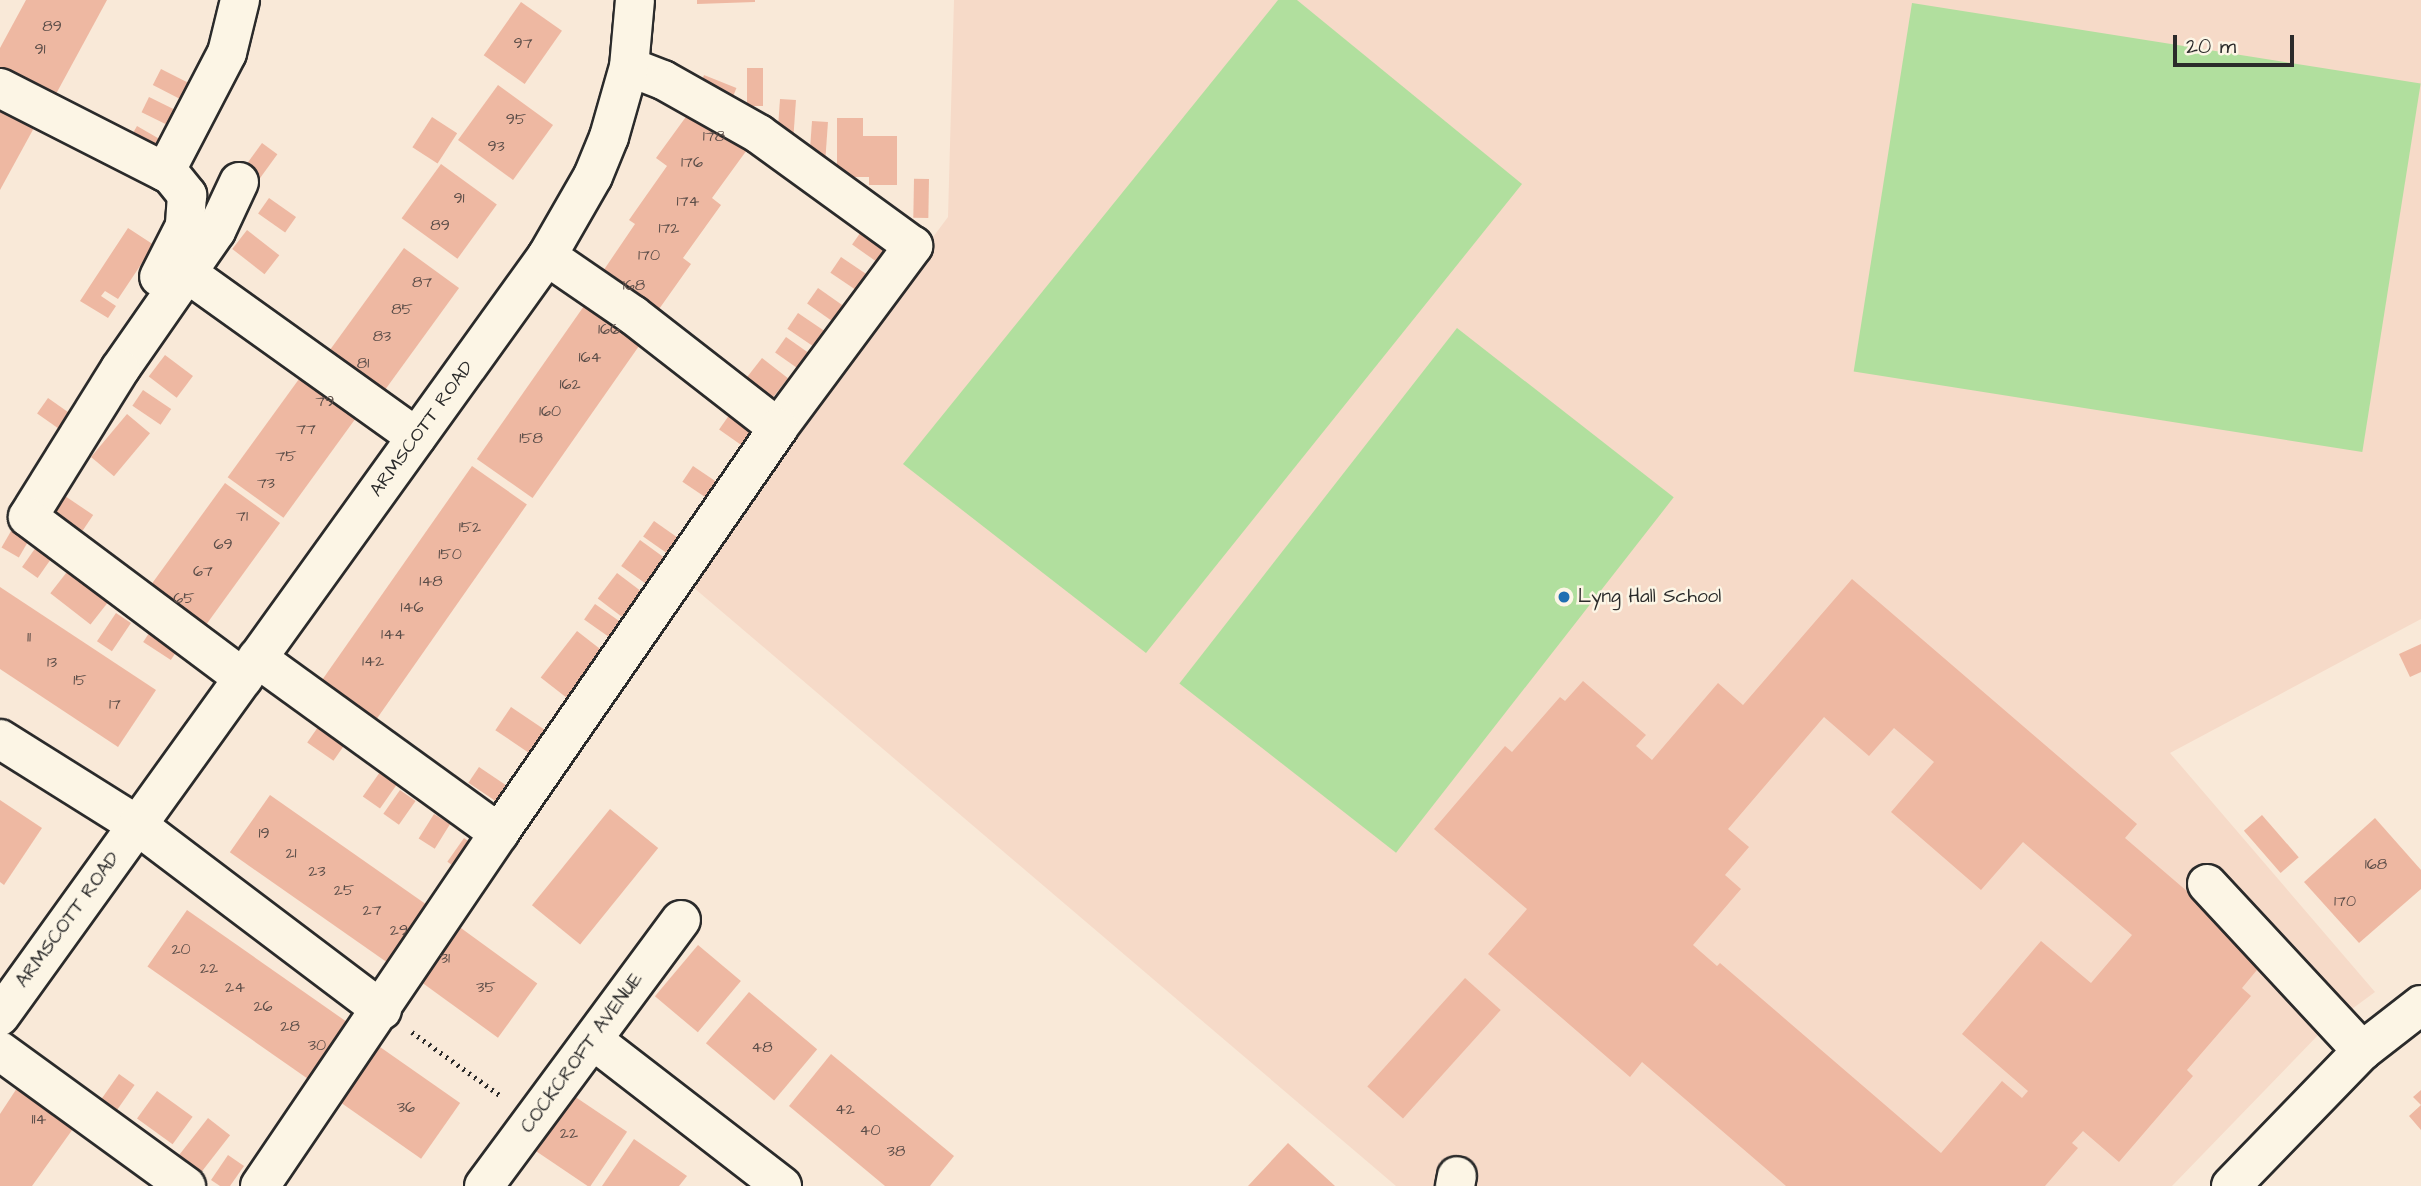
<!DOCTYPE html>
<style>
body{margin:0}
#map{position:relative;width:2421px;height:1186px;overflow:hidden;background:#f9e9d8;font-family:"Architects Daughter",sans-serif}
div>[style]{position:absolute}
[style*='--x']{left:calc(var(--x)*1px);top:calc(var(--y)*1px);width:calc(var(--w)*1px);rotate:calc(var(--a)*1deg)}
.built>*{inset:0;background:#f6dac8}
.green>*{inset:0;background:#b1df9e;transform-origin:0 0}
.building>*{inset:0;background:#eeb8a2;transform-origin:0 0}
.path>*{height:4.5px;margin-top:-2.25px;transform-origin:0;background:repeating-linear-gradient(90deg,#2b2b2b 0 2px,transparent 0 7px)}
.roads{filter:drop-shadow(2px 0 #2b2b2b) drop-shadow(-2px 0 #2b2b2b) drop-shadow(0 2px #2b2b2b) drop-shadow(0 -2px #2b2b2b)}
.minor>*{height:38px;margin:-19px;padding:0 19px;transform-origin:19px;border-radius:19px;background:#fcf5e5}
.dots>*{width:19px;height:19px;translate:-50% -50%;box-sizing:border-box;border:4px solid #fcf5e5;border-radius:50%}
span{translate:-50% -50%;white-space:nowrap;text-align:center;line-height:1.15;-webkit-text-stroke:5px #fcf5e5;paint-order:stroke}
.number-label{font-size:16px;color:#5c4e49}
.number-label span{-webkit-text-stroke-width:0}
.street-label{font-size:19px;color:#2b2b2b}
.poi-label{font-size:19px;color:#2b2b2b}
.left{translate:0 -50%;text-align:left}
.scale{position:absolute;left:2173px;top:35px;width:121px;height:32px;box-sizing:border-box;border:4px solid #2b2b2b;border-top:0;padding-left:9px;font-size:21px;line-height:24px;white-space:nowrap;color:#2b2b2b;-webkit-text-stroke:5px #fcf5e5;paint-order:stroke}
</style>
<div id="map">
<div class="built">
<i style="clip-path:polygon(954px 0,2421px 0,2421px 619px,2170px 753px,2375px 992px,2322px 1031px,2172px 1186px,1396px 1186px,680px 576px,948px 217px)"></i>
</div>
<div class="green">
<i style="clip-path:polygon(1278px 0,1297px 0,1522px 184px,1146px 653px,903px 464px)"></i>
<i style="left:1912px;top:3px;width:515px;height:373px;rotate:9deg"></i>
<i style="left:1457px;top:328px;width:275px;height:451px;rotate:38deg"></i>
</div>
<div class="building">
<i style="clip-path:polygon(26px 0,107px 0,50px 105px,0 78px,0 48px)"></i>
<i style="clip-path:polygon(697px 0,755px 0,755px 2px,697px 4px)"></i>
<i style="left:521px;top:2px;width:50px;height:65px;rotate:35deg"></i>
<i style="left:747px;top:68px;width:16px;height:38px"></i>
<i style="left:161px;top:69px;width:30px;height:18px;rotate:27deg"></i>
<i style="left:704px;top:75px;width:35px;height:16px;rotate:22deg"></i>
<i style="left:498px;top:85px;width:68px;height:68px;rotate:36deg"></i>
<i style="clip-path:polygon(0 93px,41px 115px,0 190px)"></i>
<i style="left:149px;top:97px;width:30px;height:17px;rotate:26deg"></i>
<i style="left:780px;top:99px;width:16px;height:38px;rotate:4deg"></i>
<i style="clip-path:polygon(696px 103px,752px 143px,712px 198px,721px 205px,683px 258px,691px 264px,652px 319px,597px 280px,635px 224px,629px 220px,667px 166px,656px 158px)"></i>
<i style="left:432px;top:117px;width:30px;height:36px;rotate:33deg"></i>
<i style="clip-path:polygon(837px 118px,863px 118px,863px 136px,897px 136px,897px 185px,869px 185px,869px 177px,837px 177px)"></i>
<i style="left:812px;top:121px;width:16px;height:39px;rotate:4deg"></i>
<i style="left:137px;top:126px;width:30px;height:17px;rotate:30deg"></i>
<i style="left:262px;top:143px;width:19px;height:34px;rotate:36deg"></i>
<i style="left:441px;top:164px;width:69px;height:67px;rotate:36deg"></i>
<i style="left:929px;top:179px;width:39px;height:15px;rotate:91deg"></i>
<i style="left:269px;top:198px;width:33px;height:19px;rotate:35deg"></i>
<i style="clip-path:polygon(128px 228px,154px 245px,118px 299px,105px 291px,101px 296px,116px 306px,108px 318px,80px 301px)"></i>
<i style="left:863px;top:229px;width:33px;height:19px;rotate:35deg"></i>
<i style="left:247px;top:230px;width:41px;height:24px;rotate:38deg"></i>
<i style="left:404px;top:248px;width:68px;height:135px;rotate:36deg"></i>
<i style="left:841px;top:257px;width:34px;height:19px;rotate:34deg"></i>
<i style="left:818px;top:288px;width:33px;height:19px;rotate:35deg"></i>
<i style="left:591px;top:296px;width:68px;height:199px;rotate:35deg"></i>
<i style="left:798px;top:313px;width:32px;height:19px;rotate:34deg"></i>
<i style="left:786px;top:337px;width:33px;height:19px;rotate:35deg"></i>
<i style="left:165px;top:355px;width:35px;height:27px;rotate:37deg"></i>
<i style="left:762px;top:358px;width:33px;height:34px;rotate:38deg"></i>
<i style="left:307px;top:368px;width:69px;height:135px;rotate:36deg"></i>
<i style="left:143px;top:390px;width:34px;height:19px;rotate:34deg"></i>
<i style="left:48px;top:398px;width:33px;height:19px;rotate:35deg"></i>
<i style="left:127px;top:414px;width:30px;height:56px;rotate:40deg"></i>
<i style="left:730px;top:414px;width:33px;height:19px;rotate:35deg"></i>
<i style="left:472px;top:466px;width:67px;height:265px;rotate:35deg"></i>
<i style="left:693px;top:466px;width:34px;height:19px;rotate:34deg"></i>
<i style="left:225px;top:483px;width:68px;height:135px;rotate:36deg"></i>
<i style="left:65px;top:496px;width:34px;height:19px;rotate:34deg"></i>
<i style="left:18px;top:519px;width:20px;height:33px;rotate:30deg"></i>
<i style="left:654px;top:521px;width:33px;height:19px;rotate:35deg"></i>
<i style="left:41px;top:540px;width:19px;height:33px;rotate:35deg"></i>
<i style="left:640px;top:540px;width:34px;height:32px;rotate:36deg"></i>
<i style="left:70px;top:568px;width:51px;height:32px;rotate:38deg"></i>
<i style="left:617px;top:573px;width:31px;height:32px;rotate:37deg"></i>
<i style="clip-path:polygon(evenodd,1852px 579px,2137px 824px,2125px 838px,2266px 959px,2242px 988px,2251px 996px,2187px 1070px,2193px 1076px,2119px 1162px,2083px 1131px,2072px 1143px,2078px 1148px,2045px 1186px,1786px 1186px,1642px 1062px,1630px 1077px,1488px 954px,1527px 909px,1434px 829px,1505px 746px,1512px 752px,1560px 697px,1565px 701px,1583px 681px,1646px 735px,1636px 746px,1652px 760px,1718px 683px,1743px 705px,1852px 579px,1824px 717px,1869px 756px,1894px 728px,1934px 762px,1891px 812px,1981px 890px,2023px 842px,2132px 935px,2091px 983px,2041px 941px,1962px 1034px,2028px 1091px,2022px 1098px,2002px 1081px,1941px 1153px,1720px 963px,1717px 966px,1693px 945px,1741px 889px,1725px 875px,1749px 847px,1728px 829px,1824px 717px)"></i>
<i style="clip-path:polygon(0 587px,156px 690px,118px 747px,0 669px)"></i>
<i style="left:595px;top:604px;width:33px;height:19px;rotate:35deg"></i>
<i style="left:116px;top:613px;width:18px;height:34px;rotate:34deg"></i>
<i style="left:153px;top:627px;width:33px;height:18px;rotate:33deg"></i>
<i style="left:577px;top:631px;width:33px;height:59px;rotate:38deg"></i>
<i style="clip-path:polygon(2421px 644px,2421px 672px,2410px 677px,2399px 654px)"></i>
<i style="left:511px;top:707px;width:42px;height:28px;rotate:34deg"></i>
<i style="left:325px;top:717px;width:32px;height:31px;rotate:35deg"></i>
<i style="left:479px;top:767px;width:34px;height:19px;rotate:34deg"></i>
<i style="left:380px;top:772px;width:21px;height:30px;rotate:35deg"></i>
<i style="left:400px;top:790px;width:19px;height:29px;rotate:35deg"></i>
<i style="left:270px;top:795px;width:200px;height:70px;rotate:35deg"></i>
<i style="clip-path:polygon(0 800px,42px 828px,4px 885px,0 882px)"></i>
<i style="left:610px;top:809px;width:62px;height:124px;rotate:39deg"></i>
<i style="left:434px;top:814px;width:19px;height:29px;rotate:32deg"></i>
<i style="left:2262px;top:815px;width:56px;height:24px;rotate:49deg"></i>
<i style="clip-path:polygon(2375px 818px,2421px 870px,2421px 889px,2359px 943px,2304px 882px)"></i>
<i style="left:464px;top:838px;width:19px;height:29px;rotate:35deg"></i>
<i style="left:187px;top:910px;width:201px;height:69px;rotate:35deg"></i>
<i style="left:454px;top:923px;width:103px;height:67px;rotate:36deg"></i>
<i style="left:698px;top:945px;width:56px;height:67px;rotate:40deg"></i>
<i style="left:1465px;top:978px;width:48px;height:146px;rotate:42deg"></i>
<i style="left:749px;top:992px;width:89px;height:67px;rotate:40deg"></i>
<i style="left:370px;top:1040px;width:110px;height:68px;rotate:35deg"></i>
<i style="clip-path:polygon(831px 1054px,954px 1156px,930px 1186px,885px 1186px,789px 1106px)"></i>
<i style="left:119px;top:1074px;width:19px;height:30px;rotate:35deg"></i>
<i style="clip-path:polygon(19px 1085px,75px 1126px,32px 1186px,0 1186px,0 1114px)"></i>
<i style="clip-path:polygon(2421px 1090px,2421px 1130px,2409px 1116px,2421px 1105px,2413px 1097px)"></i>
<i style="left:157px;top:1091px;width:44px;height:34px;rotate:36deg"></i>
<i style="left:574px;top:1096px;width:64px;height:67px;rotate:34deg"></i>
<i style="left:208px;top:1118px;width:28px;height:50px;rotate:38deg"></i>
<i style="clip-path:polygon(634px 1139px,687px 1176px,679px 1186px,602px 1186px)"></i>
<i style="clip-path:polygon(1288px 1143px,1335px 1186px,1248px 1186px)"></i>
<i style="clip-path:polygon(228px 1155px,244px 1166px,230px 1186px,220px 1186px,211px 1180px)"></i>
</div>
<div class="path">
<i style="--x:412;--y:1032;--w:110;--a:35.7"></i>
</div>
<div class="roads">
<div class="minor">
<i style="--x:0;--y:88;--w:192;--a:27"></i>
<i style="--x:171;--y:175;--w:26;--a:51"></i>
<i style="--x:187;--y:195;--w:31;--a:94"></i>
<i style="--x:185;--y:226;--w:57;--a:117"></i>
<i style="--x:165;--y:172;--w:134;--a:-62.5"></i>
<i style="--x:227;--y:53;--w:55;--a:-76.2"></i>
<i style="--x:239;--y:182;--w:54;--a:115.1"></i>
<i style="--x:216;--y:231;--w:168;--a:124.8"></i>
<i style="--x:120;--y:369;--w:174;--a:121.9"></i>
<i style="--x:28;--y:517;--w:269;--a:36.8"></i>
<i style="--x:547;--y:256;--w:104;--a:34.5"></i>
<i style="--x:633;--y:315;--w:184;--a:37.9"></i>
<i style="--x:778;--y:428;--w:227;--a:-53.4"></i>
<i style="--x:913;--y:246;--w:190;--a:-144"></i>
<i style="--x:759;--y:134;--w:110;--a:-150.6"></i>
<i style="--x:663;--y:80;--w:36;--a:-159"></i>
<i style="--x:187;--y:273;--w:282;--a:35.6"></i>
<i style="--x:257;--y:658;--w:299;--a:35.9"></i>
<i style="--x:499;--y:833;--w:492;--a:-55.4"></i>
<i style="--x:0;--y:739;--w:162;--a:32.1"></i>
<i style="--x:137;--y:825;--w:307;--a:37.1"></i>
<i style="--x:2207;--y:884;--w:228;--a:47.1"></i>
<i style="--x:0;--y:1016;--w:936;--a:-54.26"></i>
<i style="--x:547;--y:256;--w:92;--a:-60.1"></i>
<i style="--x:593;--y:176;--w:42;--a:-67.7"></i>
<i style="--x:609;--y:137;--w:73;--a:-74.1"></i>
<i style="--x:629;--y:67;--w:67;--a:-84.9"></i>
<i style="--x:593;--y:1040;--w:239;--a:37.7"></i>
<i style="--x:0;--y:1051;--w:230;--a:36"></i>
<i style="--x:260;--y:1186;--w:426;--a:-55.9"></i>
<i style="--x:484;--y:1186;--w:331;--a:-53.5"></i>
<i style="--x:1455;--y:1186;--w:10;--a:-79"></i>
<i style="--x:2231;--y:1186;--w:188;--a:-45.9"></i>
<i style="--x:2362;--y:1051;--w:75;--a:-37.9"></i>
</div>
</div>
<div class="dots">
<i style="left:1564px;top:597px;background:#1f6fb2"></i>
</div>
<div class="number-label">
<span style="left:52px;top:26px">89</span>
<span style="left:523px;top:43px">97</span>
<span style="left:40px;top:49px">91</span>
<span style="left:516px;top:119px">95</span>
<span style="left:714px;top:136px">178</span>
<span style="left:496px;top:146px">93</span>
<span style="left:692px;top:162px">176</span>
<span style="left:459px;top:198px">91</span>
<span style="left:688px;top:201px">174</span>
<span style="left:440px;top:225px">89</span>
<span style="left:669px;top:228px">172</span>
<span style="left:649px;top:255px">170</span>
<span style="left:422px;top:282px">87</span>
<span style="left:634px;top:285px">168</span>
<span style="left:402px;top:309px">85</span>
<span style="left:609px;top:329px">166</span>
<span style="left:382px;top:336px">83</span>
<span style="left:590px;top:357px">164</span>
<span style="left:363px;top:363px">81</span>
<span style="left:570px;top:384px">162</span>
<span style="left:325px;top:401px">79</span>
<span style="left:550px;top:411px">160</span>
<span style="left:306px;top:429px">77</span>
<span style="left:531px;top:438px">158</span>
<span style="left:286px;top:456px">75</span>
<span style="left:266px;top:483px">73</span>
<span style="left:242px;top:516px">71</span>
<span style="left:470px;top:527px">152</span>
<span style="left:223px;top:544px">69</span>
<span style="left:450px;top:554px">150</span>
<span style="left:203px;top:571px">67</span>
<span style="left:431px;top:581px">148</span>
<span style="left:184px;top:598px">65</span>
<span style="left:412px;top:607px">146</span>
<span style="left:393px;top:634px">144</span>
<span style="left:29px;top:637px">11</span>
<span style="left:373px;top:661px">142</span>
<span style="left:52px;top:662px">13</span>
<span style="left:80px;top:680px">15</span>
<span style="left:115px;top:704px">17</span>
<span style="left:264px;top:833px">19</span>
<span style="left:291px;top:853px">21</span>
<span style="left:2376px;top:864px">168</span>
<span style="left:317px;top:871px">23</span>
<span style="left:344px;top:890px">25</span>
<span style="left:2345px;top:901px">170</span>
<span style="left:372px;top:910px">27</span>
<span style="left:399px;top:930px">29</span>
<span style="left:181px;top:949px">20</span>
<span style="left:445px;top:958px">31</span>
<span style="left:209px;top:968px">22</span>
<span style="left:235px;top:987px">24</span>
<span style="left:486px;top:987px">35</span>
<span style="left:263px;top:1006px">26</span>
<span style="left:290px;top:1026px">28</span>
<span style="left:317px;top:1045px">30</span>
<span style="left:762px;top:1047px">48</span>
<span style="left:406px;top:1107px">36</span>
<span style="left:845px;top:1109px">42</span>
<span style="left:39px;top:1119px">114</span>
<span style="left:870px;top:1130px">40</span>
<span style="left:569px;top:1133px">22</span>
<span style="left:896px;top:1151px">38</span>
</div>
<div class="street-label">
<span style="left:422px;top:429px;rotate:-54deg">ARMSCOTT ROAD</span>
<span style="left:68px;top:920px;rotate:-54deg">ARMSCOTT ROAD</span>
<span style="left:582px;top:1053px;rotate:-54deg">COCKCROFT AVENUE</span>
</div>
<div class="poi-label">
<span class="left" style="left:1578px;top:597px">Lyng Hall School</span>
</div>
<div class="scale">20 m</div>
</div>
